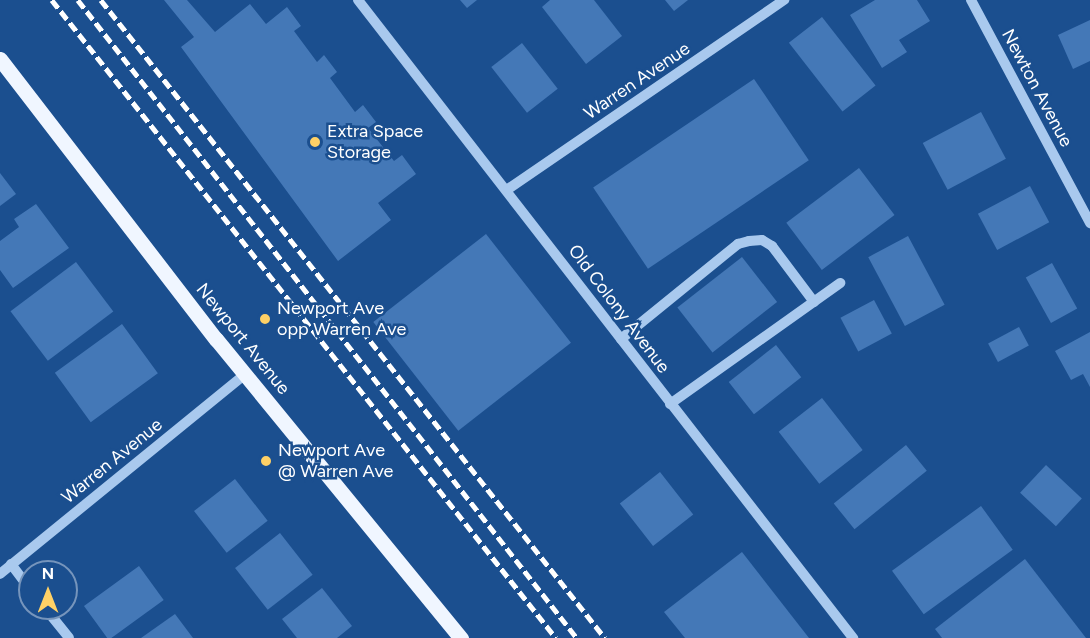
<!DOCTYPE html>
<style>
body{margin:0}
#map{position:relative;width:1090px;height:638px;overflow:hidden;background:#1b4f8f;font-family:Figtree,sans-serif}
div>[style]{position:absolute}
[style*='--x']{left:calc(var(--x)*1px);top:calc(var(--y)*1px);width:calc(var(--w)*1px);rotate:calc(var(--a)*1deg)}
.building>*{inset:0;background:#4478b7;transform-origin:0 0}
.minor>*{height:10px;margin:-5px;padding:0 5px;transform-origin:5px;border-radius:5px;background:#a9c9ee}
.major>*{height:15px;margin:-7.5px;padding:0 7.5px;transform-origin:7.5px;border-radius:7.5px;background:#f0f6ff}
.rail>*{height:4.5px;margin-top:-2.25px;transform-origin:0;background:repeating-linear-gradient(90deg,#fff 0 10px,transparent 0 14.5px)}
.dots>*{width:16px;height:16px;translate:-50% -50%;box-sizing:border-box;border:3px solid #1b4f8f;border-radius:50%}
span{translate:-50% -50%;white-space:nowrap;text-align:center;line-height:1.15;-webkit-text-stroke:5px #1b4f8f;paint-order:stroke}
.street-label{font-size:18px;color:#fff}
.poi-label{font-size:18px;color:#fff}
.left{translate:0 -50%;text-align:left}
.north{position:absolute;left:18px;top:560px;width:60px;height:60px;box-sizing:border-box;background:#1b4f8f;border:2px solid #7695bc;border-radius:50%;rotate:0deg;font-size:16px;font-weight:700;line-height:24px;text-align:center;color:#fff}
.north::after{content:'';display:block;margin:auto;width:21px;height:27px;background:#ffd166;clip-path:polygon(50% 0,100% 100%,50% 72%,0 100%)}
</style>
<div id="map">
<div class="building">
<i style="clip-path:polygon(164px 0,187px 0,215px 32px,250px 4px,266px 24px,287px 7px,301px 26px,294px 31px,317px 62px,324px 55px,337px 72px,330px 78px,355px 112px,363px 105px,376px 122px,368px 128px,394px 161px,402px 155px,416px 174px,378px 203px,391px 220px,338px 261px,181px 47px,194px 37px)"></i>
<i style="clip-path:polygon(460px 0,477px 0,467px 8px)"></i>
<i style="clip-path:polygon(550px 0,594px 0,622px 36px,586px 64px,542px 7px)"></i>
<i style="clip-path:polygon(665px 0,688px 0,674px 11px)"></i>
<i style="clip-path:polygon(875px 0,917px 0,930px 21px,899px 40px,907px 52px,882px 68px,850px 15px)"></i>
<i style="left:822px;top:17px;width:87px;height:42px;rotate:52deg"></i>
<i style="clip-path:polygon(1090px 20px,1090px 61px,1073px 69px,1058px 35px)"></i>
<i style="left:522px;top:43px;width:58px;height:39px;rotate:52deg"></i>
<i style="left:754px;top:79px;width:98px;height:194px;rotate:56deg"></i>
<i style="left:981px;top:112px;width:53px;height:66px;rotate:62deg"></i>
<i style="left:859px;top:168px;width:59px;height:91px;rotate:53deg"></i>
<i style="clip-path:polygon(0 173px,16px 194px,0 206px)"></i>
<i style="left:1030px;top:186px;width:41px;height:59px;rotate:62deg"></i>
<i style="clip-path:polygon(36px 204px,69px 248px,13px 288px,0 270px,0 241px,19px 227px,14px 219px)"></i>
<i style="left:486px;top:234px;width:138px;height:143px;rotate:52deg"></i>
<i style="left:908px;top:236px;width:78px;height:45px;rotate:62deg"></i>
<i style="left:742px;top:257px;width:57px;height:82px;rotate:52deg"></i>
<i style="left:76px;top:262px;width:62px;height:82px;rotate:53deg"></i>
<i style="left:1052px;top:263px;width:52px;height:30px;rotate:61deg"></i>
<i style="left:874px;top:300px;width:38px;height:38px;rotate:62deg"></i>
<i style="left:122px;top:324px;width:61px;height:83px;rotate:54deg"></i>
<i style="left:1019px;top:327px;width:21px;height:35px;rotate:62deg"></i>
<i style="clip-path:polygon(1090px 332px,1090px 387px,1083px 374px,1071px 380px,1055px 351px)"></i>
<i style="left:776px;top:345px;width:41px;height:60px;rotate:52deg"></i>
<i style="left:822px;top:398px;width:66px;height:55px;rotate:52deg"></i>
<i style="left:906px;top:445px;width:33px;height:93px;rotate:51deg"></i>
<i style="left:1046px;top:465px;width:49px;height:38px;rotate:43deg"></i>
<i style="left:660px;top:472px;width:54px;height:51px;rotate:52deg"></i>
<i style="left:235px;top:479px;width:53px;height:52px;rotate:52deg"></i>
<i style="left:981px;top:506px;width:54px;height:110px;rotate:54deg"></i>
<i style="left:280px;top:533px;width:53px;height:57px;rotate:52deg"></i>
<i style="clip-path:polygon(742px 552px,809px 638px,685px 638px,664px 612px)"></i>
<i style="clip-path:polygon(1025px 559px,1086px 638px,942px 638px,935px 629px)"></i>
<i style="left:139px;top:566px;width:42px;height:68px;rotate:54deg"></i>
<i style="clip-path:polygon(322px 588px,352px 626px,337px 638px,297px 638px,282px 619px)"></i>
<i style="clip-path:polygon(175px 614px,193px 638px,141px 638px)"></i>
</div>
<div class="minor">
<i style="--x:358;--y:0;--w:808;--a:52.19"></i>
<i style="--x:971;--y:0;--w:253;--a:61.9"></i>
<i style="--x:508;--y:189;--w:335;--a:-34.4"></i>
<i style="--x:621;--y:339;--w:151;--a:-39.1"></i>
<i style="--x:738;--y:244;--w:11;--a:-15"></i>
<i style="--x:749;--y:241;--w:13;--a:-4"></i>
<i style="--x:762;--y:240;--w:12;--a:31"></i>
<i style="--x:772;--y:246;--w:70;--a:53.1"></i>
<i style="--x:670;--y:404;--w:209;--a:-35.4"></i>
<i style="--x:11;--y:564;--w:31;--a:53"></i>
<i style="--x:0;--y:574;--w:316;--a:-39.2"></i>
<i style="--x:45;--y:608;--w:38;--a:51"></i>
</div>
<div class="major">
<i style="--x:0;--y:59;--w:354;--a:52.4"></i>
<i style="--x:216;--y:339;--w:387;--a:50.7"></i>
</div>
<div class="rail">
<i style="--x:52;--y:0;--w:813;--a:51.69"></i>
<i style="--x:78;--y:0;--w:810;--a:51.97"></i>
<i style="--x:101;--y:0;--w:813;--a:51.69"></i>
</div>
<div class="dots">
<i style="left:315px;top:142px;background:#ffd166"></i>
<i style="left:265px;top:319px;background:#ffd166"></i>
<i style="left:266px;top:461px;background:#ffd166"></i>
</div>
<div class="street-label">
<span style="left:637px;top:81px;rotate:-34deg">Warren Avenue</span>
<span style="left:1037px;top:88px;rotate:62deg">Newton Avenue</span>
<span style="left:619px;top:309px;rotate:53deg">Old Colony Avenue</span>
<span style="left:243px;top:339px;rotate:51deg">Newport Avenue</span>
<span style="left:112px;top:461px;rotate:-39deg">Warren Avenue</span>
</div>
<div class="poi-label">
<span class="left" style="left:327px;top:142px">Extra Space<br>Storage</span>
<span class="left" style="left:277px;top:319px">Newport Ave<br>opp Warren Ave</span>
<span class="left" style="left:278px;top:461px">Newport Ave<br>@ Warren Ave</span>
</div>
<div class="north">N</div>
</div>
